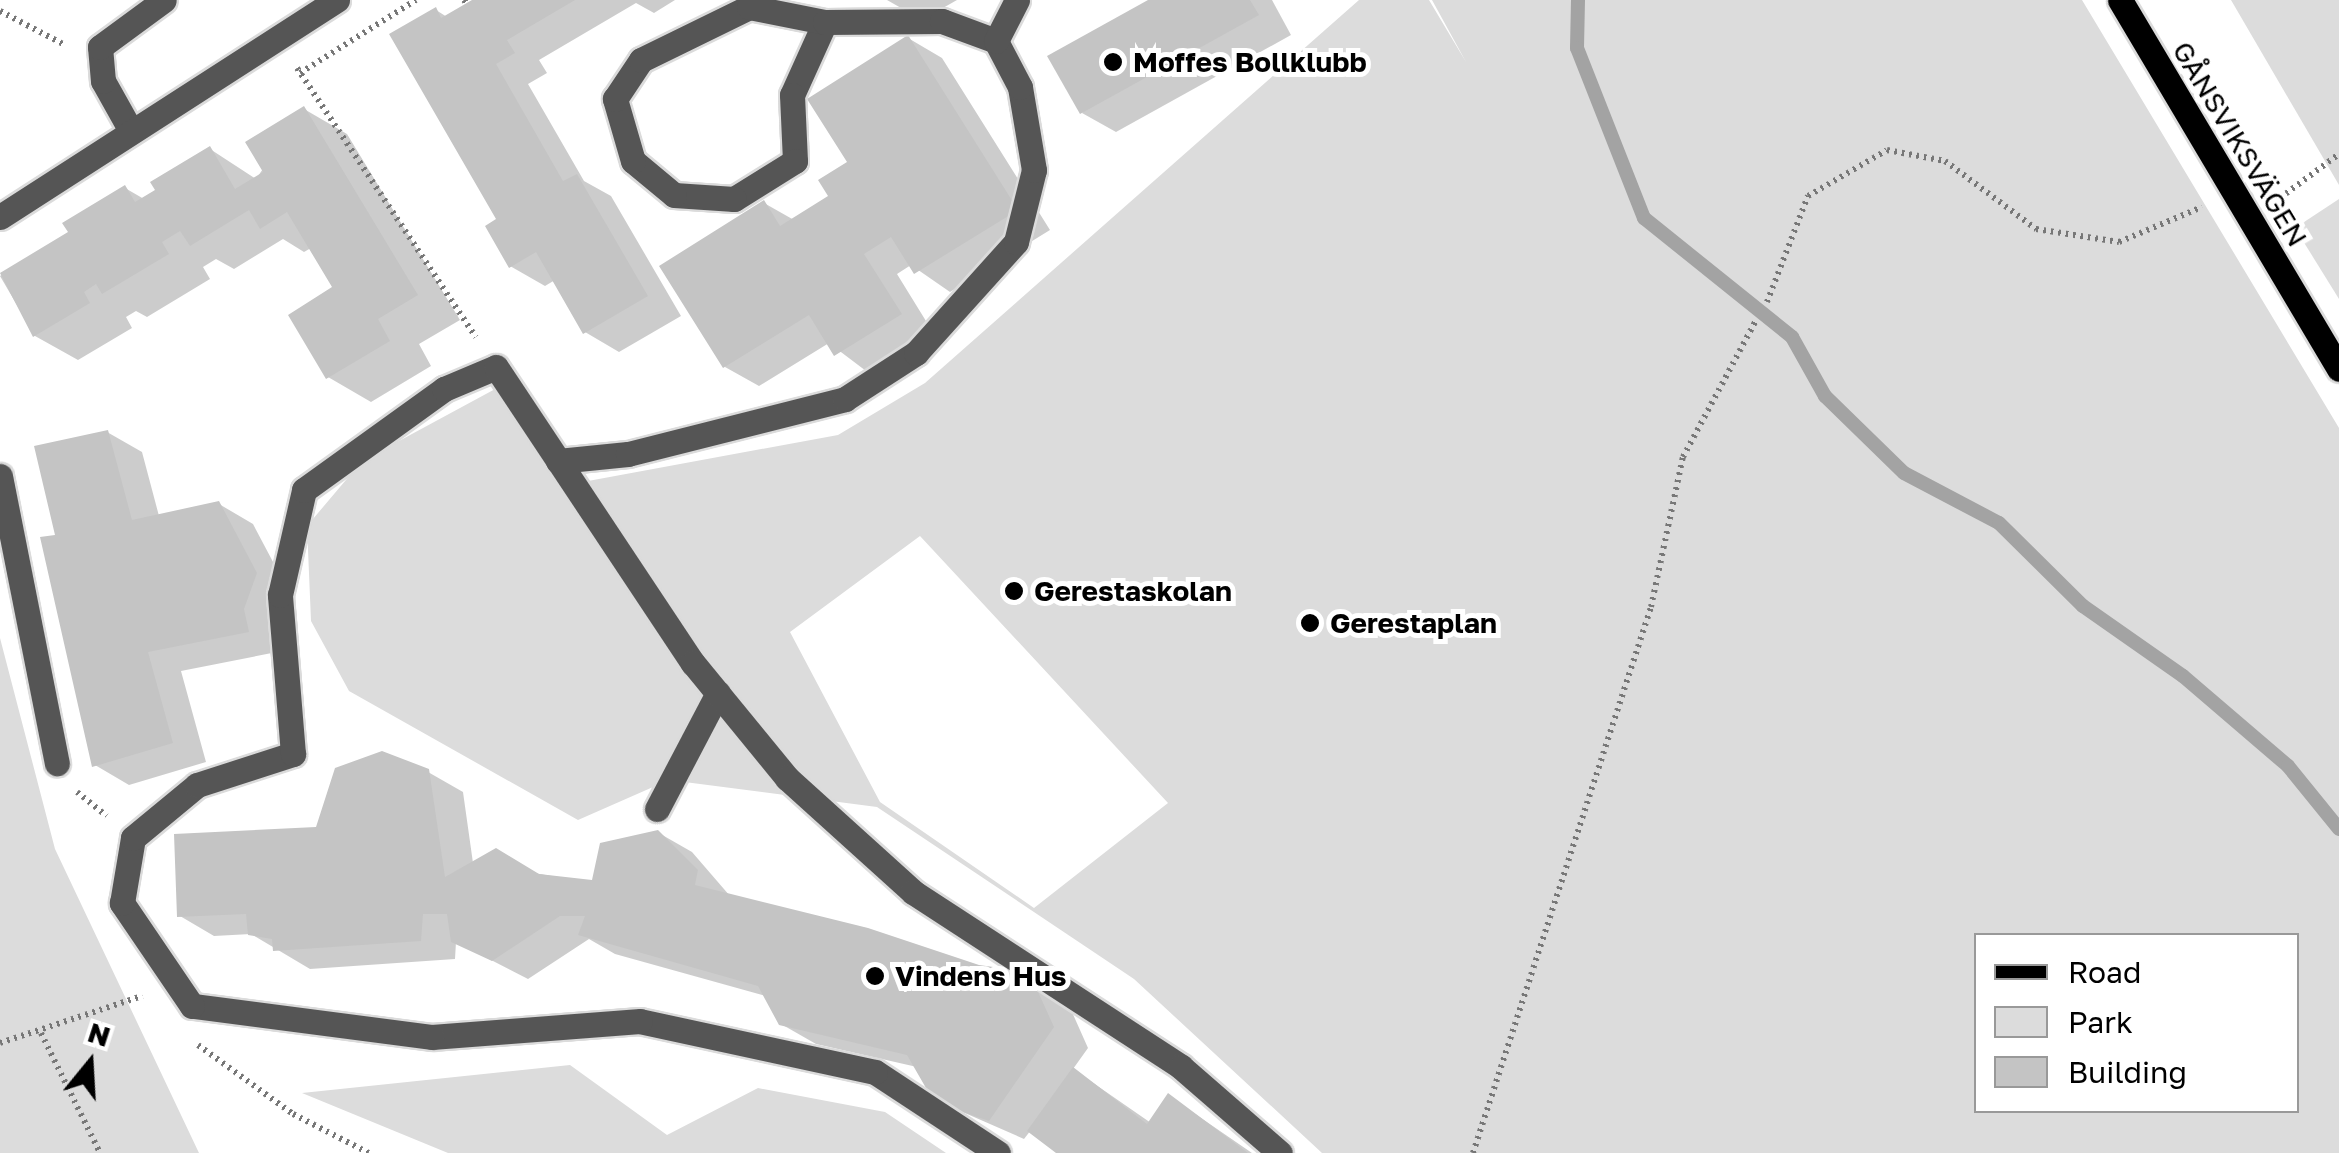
<!DOCTYPE html>
<meta charset="utf-8">
<style>
body{margin:0}
#map{position:relative;width:2339px;height:1153px;overflow:hidden;background:#fff;font-family:"Golos Text",sans-serif}
div>[style]{position:absolute}
[style*='--x']{left:calc(var(--x)*1px);top:calc(var(--y)*1px);width:calc(var(--w)*1px);rotate:calc(var(--a)*1deg)}
.green>*{inset:0;background:#dcdcdc}
.shadow>*{inset:0;background:#0003}
.stream>*{height:14px;margin:-7px;padding:0 7px;transform-origin:7px;border-radius:7px;background:#a3a3a3}
.building>*{inset:0;background:#c4c4c4}
.path>*{height:6px;margin-top:-3px;transform-origin:0;background:repeating-linear-gradient(90deg,#777 0 2.5px,transparent 0 7.5px)}
.roads{filter:drop-shadow(2px 0 #dbdbdb) drop-shadow(-2px 0 #dbdbdb) drop-shadow(0 2px #dbdbdb) drop-shadow(0 -2px #dbdbdb)}
.minor>*{height:25px;margin:-12.5px;padding:0 12.5px;transform-origin:12.5px;border-radius:12.5px;background:#555}
.major>*{height:25px;margin:-12.5px;padding:0 12.5px;transform-origin:12.5px;border-radius:12.5px;background:#000}
.dots>*{width:28px;height:28px;translate:-50% -50%;box-sizing:border-box;border:5px solid #fff;border-radius:50%}
span{translate:-50% -50%;white-space:nowrap;text-align:center;line-height:1.15;-webkit-text-stroke:10px #fff;paint-order:stroke}
.poi-label{font-size:28px;color:#000;font-weight:700}
.left{translate:0 -50%;text-align:left}
.street-label{font-size:28px;color:#000}
.legend{position:absolute;left:1974px;top:933px;width:325px;height:180px;box-sizing:border-box;background:#fff;border:2px solid #999;margin:0;padding:12px 18px;list-style:none;font-size:30px;color:#000}
.legend li{display:flex;align-items:center;gap:20px;height:50px}
.legend b{width:50px;border:2px solid #999}
.north{position:absolute;left:40px;top:1013px;width:100px;height:100px;-webkit-text-stroke:8px #fff;paint-order:stroke;rotate:18deg;font-size:28px;font-weight:700;line-height:40px;text-align:center;color:#000}
.north::after{content:'';display:block;margin:auto;width:35px;height:45px;background:#000;clip-path:polygon(50% 0,100% 100%,50% 72%,0 100%)}
</style>
<div id="map">
<div class="green">
<i style="clip-path:polygon(evenodd,1359px 0,1429px 0,1466px 62px,1432px 0,2082px 0,2339px 428px,2339px 1153px,1322px 1153px,1134px 979px,877px 807px,669px 780px,578px 820px,349px 691px,311px 621px,307px 526px,362px 461px,497px 388px,561px 486px,838px 435px,925px 383px,1359px 0,920px 536px,1168px 803px,1034px 908px,880px 802px,790px 632px,920px 536px,1359px 0,1976px 936px,2296px 936px,2296px 1110px,1976px 1110px,1976px 936px)"></i>
<i style="clip-path:polygon(2231px 0,2339px 0,2339px 185px)"></i>
<i style="clip-path:polygon(2339px 199px,2339px 299px,2295px 228px)"></i>
<i style="clip-path:polygon(0 638px,55px 849px,199px 1153px,0 1153px)"></i>
<i style="clip-path:polygon(570px 1065px,667px 1135px,758px 1088px,885px 1112px,946px 1153px,448px 1153px,302px 1093px)"></i>
</div>
<div class="shadow">
<i style="clip-path:polygon(476px 0,675px 0,654px 13px,636px 3px,539px 60px,547px 73px,528px 84px,584px 181px,611px 196px,681px 316px,619px 352px,585px 332px,555px 280px,545px 286px,510px 266px,436px 10px,447px 17px)"></i>
<i style="clip-path:polygon(887px 0,957px 0,922px 20px)"></i>
<i style="clip-path:polygon(1153px 0,1272px 0,1291px 35px,1116px 132px,1082px 113px)"></i>
<i style="clip-path:polygon(908px 38px,942px 58px,1050px 230px,950px 292px,911px 265px,897px 274px,934px 334px,870px 374px,829px 343px,759px 386px,725px 367px,764px 203px,794px 220px,832px 197px)"></i>
<i style="clip-path:polygon(304px 109px,347px 134px,460px 320px,419px 344px,431px 366px,371px 402px,328px 377px,336px 288px,311px 248px,304px 252px,283px 239px,234px 269px,216px 259px,203px 267px,210px 279px,147px 317px,136px 311px,126px 317px,132px 328px,78px 360px,35px 336px,0 276px,71px 233px,125px 188px,144px 199px,210px 149px,256px 179px)"></i>
<i style="clip-path:polygon(107px 432px,142px 452px,159px 516px,219px 504px,253px 524px,290px 594px,282px 651px,181px 671px,206px 762px,129px 785px,95px 765px,59px 537px)"></i>
<i style="clip-path:polygon(428px 772px,463px 792px,473px 863px,594px 883px,657px 832px,692px 852px,730px 896px,1064px 994px,1088px 1048px,1073px 1069px,1151px 1123px,1169px 1096px,1252px 1153px,1060px 1153px,1031px 1130px,1024px 1139px,935px 1100px,917px 1067px,816px 1044px,781px 1024px,766px 996px,615px 954px,589px 939px,528px 979px,456px 942px,455px 959px,310px 969px,251px 934px,214px 936px,180px 916px,318px 829px)"></i>
</div>
<div class="stream">
<i style="--x:1578;--y:0;--w:48;--a:91.2"></i>
<i style="--x:1577;--y:48;--w:183;--a:68.5"></i>
<i style="--x:1644;--y:218;--w:190;--a:38.8"></i>
<i style="--x:1792;--y:337;--w:68;--a:60.8"></i>
<i style="--x:1825;--y:396;--w:110;--a:44.3"></i>
<i style="--x:1904;--y:473;--w:107;--a:27.8"></i>
<i style="--x:1999;--y:523;--w:118;--a:44.7"></i>
<i style="--x:2083;--y:606;--w:122;--a:35"></i>
<i style="--x:2183;--y:676;--w:138;--a:40.6"></i>
<i style="--x:2288;--y:766;--w:81;--a:51"></i>
</div>
<div class="building">
<i style="clip-path:polygon(472px 0,575px 0,507px 40px,515px 53px,496px 64px,563px 181px,577px 174px,648px 296px,583px 334px,536px 252px,509px 268px,485px 226px,496px 219px,389px 34px,436px 7px,441px 18px)"></i>
<i style="clip-path:polygon(1148px 0,1250px 0,1259px 15px,1080px 114px,1047px 56px)"></i>
<i style="clip-path:polygon(908px 35px,1018px 210px,914px 274px,891px 237px,864px 254px,902px 314px,834px 356px,809px 315px,723px 368px,659px 266px,764px 200px,780px 226px,828px 196px,818px 180px,847px 162px,807px 99px)"></i>
<i style="clip-path:polygon(304px 106px,418px 295px,378px 319px,390px 341px,326px 379px,288px 315px,332px 287px,287px 212px,260px 229px,249px 210px,190px 246px,180px 231px,162px 242px,169px 254px,102px 294px,96px 284px,84px 292px,90px 303px,33px 337px,0 273px,68px 232px,62px 223px,125px 185px,135px 202px,155px 190px,150px 182px,210px 146px,235px 189px,263px 172px,245px 142px)"></i>
<i style="clip-path:polygon(108px 430px,132px 520px,219px 501px,257px 573px,244px 609px,249px 632px,148px 652px,173px 743px,92px 767px,40px 537px,55px 535px,34px 446px)"></i>
<i style="clip-path:polygon(382px 751px,429px 769px,445px 877px,496px 848px,539px 874px,592px 880px,600px 843px,658px 830px,698px 870px,695px 885px,868px 928px,979px 965px,1029px 972px,1054px 1027px,989px 1121px,934px 1102px,907px 1055px,779px 1025px,758px 986px,578px 935px,585px 916px,560px 916px,492px 961px,451px 942px,447px 914px,423px 914px,421px 941px,273px 951px,272px 939px,248px 935px,246px 914px,177px 917px,174px 834px,316px 827px,335px 768px)"></i>
<i style="clip-path:polygon(1073px 1067px,1147px 1124px,1168px 1093px,1248px 1153px,1056px 1153px,1027px 1131px)"></i>
</div>
<div class="path">
<i style="--x:464;--y:0;--w:4;--a:56"></i>
<i style="--x:0;--y:11;--w:73;--a:27.6"></i>
<i style="--x:297;--y:68;--w:323;--a:56.4"></i>
<i style="--x:300;--y:73;--w:137;--a:-32.2"></i>
<i style="--x:2280;--y:198;--w:74;--a:-36.7"></i>
<i style="--x:1767;--y:302;--w:114;--a:-68.9"></i>
<i style="--x:1808;--y:196;--w:91;--a:-30.2"></i>
<i style="--x:1887;--y:150;--w:59;--a:10.7"></i>
<i style="--x:1945;--y:161;--w:114;--a:36.8"></i>
<i style="--x:2036;--y:229;--w:84;--a:8.9"></i>
<i style="--x:2119;--y:242;--w:90;--a:-22.9"></i>
<i style="--x:77;--y:792;--w:38;--a:39"></i>
<i style="--x:41;--y:1033;--w:134;--a:63.8"></i>
<i style="--x:0;--y:1043;--w:150;--a:-18.3"></i>
<i style="--x:198;--y:1045;--w:117;--a:36"></i>
<i style="--x:293;--y:1114;--w:85;--a:27.2"></i>
<i style="--x:1473;--y:1153;--w:574;--a:-71.94"></i>
<i style="--x:1651;--y:607;--w:153;--a:-78"></i>
<i style="--x:1683;--y:457;--w:153;--a:-61.9"></i>
</div>
<div class="roads">
<div class="minor">
<i style="--x:825;--y:22;--w:80;--a:114.3"></i>
<i style="--x:792;--y:95;--w:66;--a:87.4"></i>
<i style="--x:795;--y:161;--w:72;--a:148.1"></i>
<i style="--x:734;--y:199;--w:60;--a:-176.2"></i>
<i style="--x:674;--y:195;--w:53;--a:-140.3"></i>
<i style="--x:633;--y:161;--w:65;--a:-106.2"></i>
<i style="--x:615;--y:99;--w:47;--a:-56.3"></i>
<i style="--x:641;--y:60;--w:120;--a:-26.1"></i>
<i style="--x:749;--y:7;--w:77;--a:11.2"></i>
<i style="--x:825;--y:22;--w:117;--a:-0.5"></i>
<i style="--x:942;--y:21;--w:58;--a:20.3"></i>
<i style="--x:131;--y:131;--w:57;--a:-119.2"></i>
<i style="--x:103;--y:81;--w:34;--a:-95"></i>
<i style="--x:100;--y:47;--w:79;--a:-36.3"></i>
<i style="--x:0;--y:217;--w:401;--a:-32.8"></i>
<i style="--x:558;--y:461;--w:70;--a:-5.7"></i>
<i style="--x:628;--y:454;--w:224;--a:-14.2"></i>
<i style="--x:845;--y:399;--w:85;--a:-32.9"></i>
<i style="--x:916;--y:353;--w:149;--a:-48"></i>
<i style="--x:1016;--y:242;--w:74;--a:-76"></i>
<i style="--x:1034;--y:170;--w:84;--a:-99.6"></i>
<i style="--x:1020;--y:87;--w:52;--a:-117.6"></i>
<i style="--x:996;--y:41;--w:46;--a:-62.9"></i>
<i style="--x:0;--y:476;--w:293;--a:78.8"></i>
<i style="--x:657;--y:809;--w:131;--a:-62.3"></i>
<i style="--x:998;--y:1153;--w:147;--a:-146.6"></i>
<i style="--x:875;--y:1072;--w:240;--a:-167.8"></i>
<i style="--x:640;--y:1021;--w:209;--a:175.6"></i>
<i style="--x:432;--y:1037;--w:242;--a:-172.6"></i>
<i style="--x:192;--y:1006;--w:125;--a:-124.2"></i>
<i style="--x:122;--y:903;--w:66;--a:-80.4"></i>
<i style="--x:133;--y:838;--w:83;--a:-39.6"></i>
<i style="--x:197;--y:785;--w:101;--a:-17.9"></i>
<i style="--x:293;--y:754;--w:160;--a:-94.7"></i>
<i style="--x:280;--y:595;--w:108;--a:-77.1"></i>
<i style="--x:304;--y:490;--w:173;--a:-35.8"></i>
<i style="--x:444;--y:389;--w:56;--a:-22.9"></i>
<i style="--x:496;--y:367;--w:356;--a:56.4"></i>
<i style="--x:693;--y:663;--w:149;--a:50.7"></i>
<i style="--x:787;--y:778;--w:170;--a:42.1"></i>
<i style="--x:913;--y:892;--w:320;--a:33.1"></i>
<i style="--x:1181;--y:1067;--w:131;--a:41"></i>
</div>
<div class="major">
<i style="--x:2120;--y:0;--w:429;--a:59.3"></i>
</div>
</div>
<div class="dots">
<i style="left:1113px;top:62px;background:#000"></i>
<i style="left:1014px;top:591px;background:#000"></i>
<i style="left:1310px;top:623px;background:#000"></i>
<i style="left:875px;top:976px;background:#000"></i>
</div>
<div class="poi-label">
<span class="left" style="left:1133px;top:62px">Moffes Bollklubb</span>
<span class="left" style="left:1034px;top:591px">Gerestaskolan</span>
<span class="left" style="left:1330px;top:623px">Gerestaplan</span>
<span class="left" style="left:895px;top:976px">Vindens Hus</span>
</div>
<div class="street-label">
<span style="left:2240px;top:144px;rotate:59deg">GÅNSVIKSVÄGEN</span>
</div>
<ul class="legend">
<li><b style="height:12px;background:#000"></b>Road</li>
<li><b style="height:28px;background:#dcdcdc"></b>Park</li>
<li><b style="height:28px;background:#c4c4c4"></b>Building</li>
</ul>
<div class="north">N</div>
</div>
